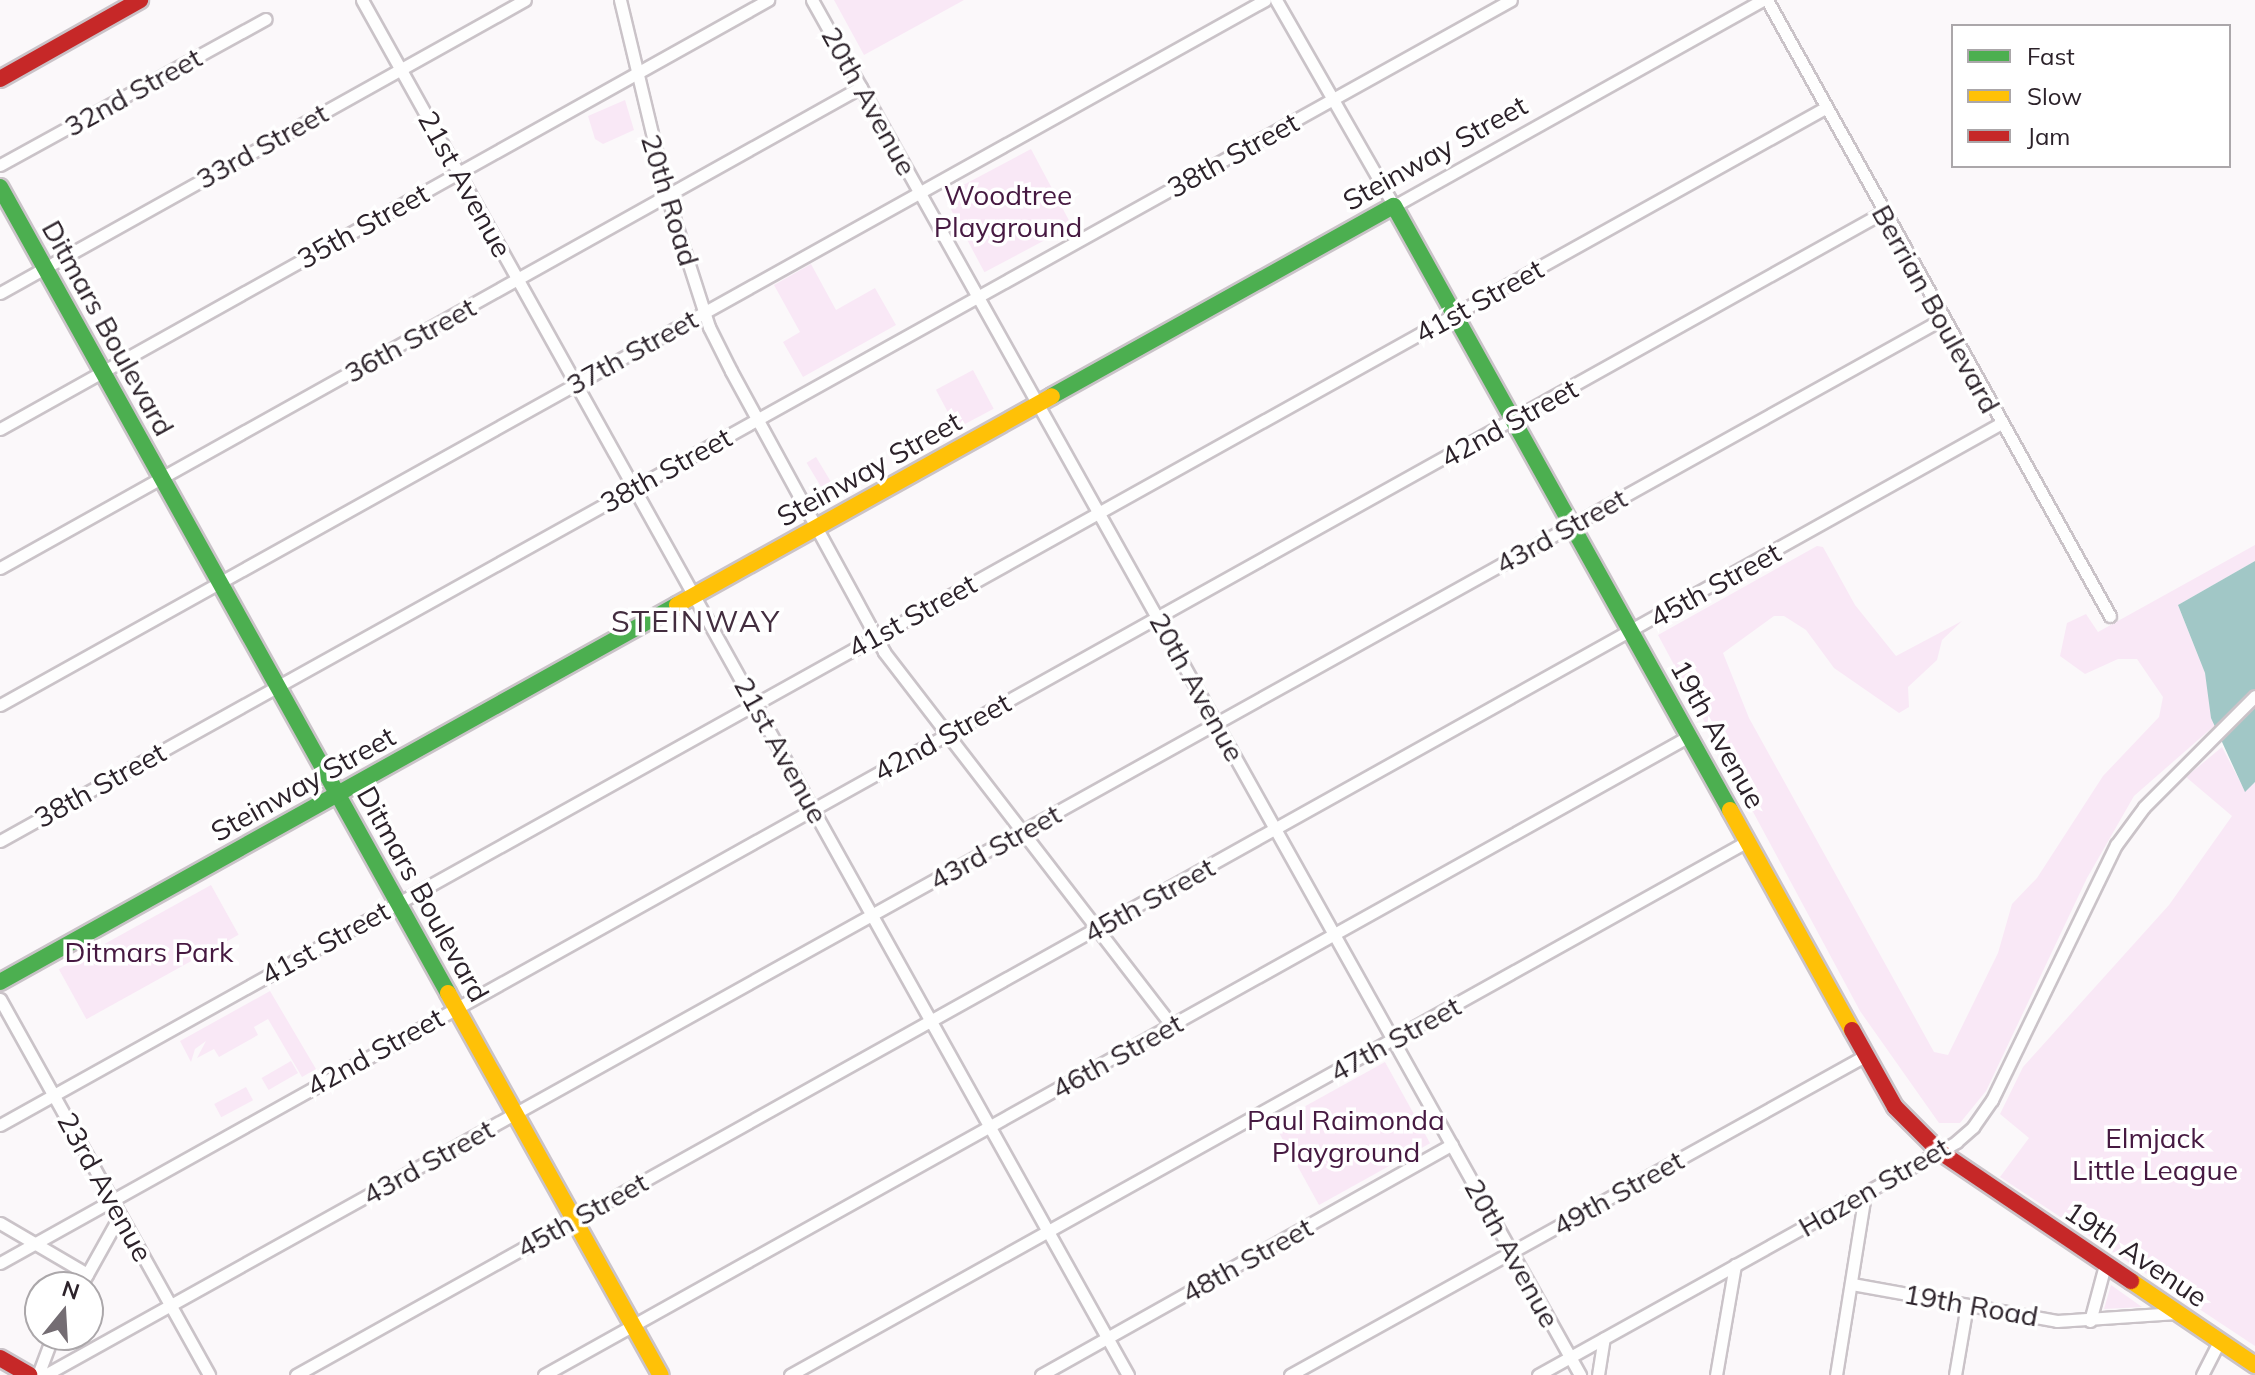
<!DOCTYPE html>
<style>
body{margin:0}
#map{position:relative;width:2255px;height:1375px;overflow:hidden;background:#fbf8fa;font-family:Mulish,sans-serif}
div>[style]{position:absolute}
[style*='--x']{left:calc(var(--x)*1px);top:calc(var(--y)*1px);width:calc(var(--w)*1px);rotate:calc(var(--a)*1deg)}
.green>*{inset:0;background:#f9e8f6;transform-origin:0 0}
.water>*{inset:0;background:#a1c7c6}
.roads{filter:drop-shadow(2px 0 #cac3c8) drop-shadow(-2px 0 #cac3c8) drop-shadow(0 2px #cac3c8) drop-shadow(0 -2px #cac3c8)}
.street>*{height:11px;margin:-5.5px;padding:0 5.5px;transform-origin:5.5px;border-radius:5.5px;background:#fefefe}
.fast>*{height:16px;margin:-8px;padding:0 8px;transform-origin:8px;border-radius:8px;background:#4caf50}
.slow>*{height:16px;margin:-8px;padding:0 8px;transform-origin:8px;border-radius:8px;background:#ffc107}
.jam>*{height:16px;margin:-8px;padding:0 8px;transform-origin:8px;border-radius:8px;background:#c62828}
span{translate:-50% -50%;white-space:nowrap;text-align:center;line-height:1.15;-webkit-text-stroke:7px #fff;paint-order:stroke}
.street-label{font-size:28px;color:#2c222a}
.park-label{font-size:28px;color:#461941}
.neighbourhood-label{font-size:30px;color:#432d3f;letter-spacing:2px}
.legend{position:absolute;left:1951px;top:24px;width:280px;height:144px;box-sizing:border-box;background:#fff;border:2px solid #aba7aa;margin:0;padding:10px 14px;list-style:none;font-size:24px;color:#2c222a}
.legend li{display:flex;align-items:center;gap:16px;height:40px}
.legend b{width:40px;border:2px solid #aba7aa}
.north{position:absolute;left:24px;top:1271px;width:80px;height:80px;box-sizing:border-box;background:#fff;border:2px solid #aba7aa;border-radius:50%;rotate:18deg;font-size:22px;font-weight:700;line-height:32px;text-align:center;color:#2c222a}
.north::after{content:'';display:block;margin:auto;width:28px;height:36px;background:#746d73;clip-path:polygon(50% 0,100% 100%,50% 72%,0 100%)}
</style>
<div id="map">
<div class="green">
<i style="clip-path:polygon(834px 0,964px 0,864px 55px)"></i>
<i style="clip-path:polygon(625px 100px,634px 130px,603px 144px,595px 139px,588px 116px)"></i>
<i style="left:1031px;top:149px;width:87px;height:99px;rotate:62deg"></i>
<i style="clip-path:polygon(811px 264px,836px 310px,875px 288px,896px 325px,803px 377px,783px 342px,800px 332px,774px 285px)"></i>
<i style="left:973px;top:370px;width:44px;height:42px;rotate:62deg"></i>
<i style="left:816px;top:457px;width:45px;height:11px;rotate:59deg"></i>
<i style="clip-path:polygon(2255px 545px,2255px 561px,2178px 605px,2205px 673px,2214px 726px,2134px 796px,2087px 878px,1986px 1091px,1960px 1123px,1939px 1123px,1860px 1011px,1658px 635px,1817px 546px,1823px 547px,1855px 605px,1896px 656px,1962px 621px,1942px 640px,1937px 660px,1908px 687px,1909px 707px,1899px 713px,1834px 668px,1806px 630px,1784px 616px,1774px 616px,1723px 653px,1749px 718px,1934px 1052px,1948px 1055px,1998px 953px,2012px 904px,2037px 878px,2103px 776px,2159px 717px,2163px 697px,2137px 659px,2118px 659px,2085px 674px,2060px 656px,2067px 623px,2086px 614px,2098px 632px)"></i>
<i style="clip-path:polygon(2222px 747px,2245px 791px,2255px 782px,2255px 1346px,2000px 1177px,2029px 1138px,2000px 1114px,2023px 1067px,2169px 905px,2232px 816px,2186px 777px)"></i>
<i style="left:211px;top:885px;width:57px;height:174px;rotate:61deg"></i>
<i style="clip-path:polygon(270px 991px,316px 1069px,302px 1077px,268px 1019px,254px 1027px,258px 1035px,219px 1057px,214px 1049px,197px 1058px,206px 1041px,195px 1049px,191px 1062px,180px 1041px)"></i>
<i style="left:291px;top:1061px;width:14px;height:34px;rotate:60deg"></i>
<i style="left:1385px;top:1062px;width:93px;height:127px;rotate:61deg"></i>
<i style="left:246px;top:1087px;width:15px;height:36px;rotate:62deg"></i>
<i style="clip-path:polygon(2111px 1285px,2142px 1307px,2104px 1309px)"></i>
</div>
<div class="water">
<i style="clip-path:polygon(2255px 561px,2255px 782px,2245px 792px,2211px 718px,2205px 673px,2178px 605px)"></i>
</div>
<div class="roads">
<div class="street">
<i style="--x:362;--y:0;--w:1574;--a:60.88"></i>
<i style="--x:620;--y:0;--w:202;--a:76.5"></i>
<i style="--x:667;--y:196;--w:138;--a:72.2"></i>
<i style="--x:709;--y:327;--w:49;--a:63.4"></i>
<i style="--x:731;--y:371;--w:320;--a:61.4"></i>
<i style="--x:884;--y:652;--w:472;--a:52.4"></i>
<i style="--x:812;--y:0;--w:1575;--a:60.81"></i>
<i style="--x:1276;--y:0;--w:237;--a:60.2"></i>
<i style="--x:1394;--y:206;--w:423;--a:-29.2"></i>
<i style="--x:1767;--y:0;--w:705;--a:60.89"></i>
<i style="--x:0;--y:165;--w:303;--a:-28.8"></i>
<i style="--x:0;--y:293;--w:601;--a:-29.17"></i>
<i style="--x:0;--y:429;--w:880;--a:-29.19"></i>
<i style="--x:0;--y:568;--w:986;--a:-29.19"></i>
<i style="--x:0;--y:705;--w:1448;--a:-29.13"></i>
<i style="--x:0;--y:841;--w:1729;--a:-29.1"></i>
<i style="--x:0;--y:999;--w:430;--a:60.9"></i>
<i style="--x:0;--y:1125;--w:2089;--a:-29.13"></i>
<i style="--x:0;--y:1223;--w:101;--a:30.4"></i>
<i style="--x:0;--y:1263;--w:2157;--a:-29.16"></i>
<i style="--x:1852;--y:1284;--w:208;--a:10.2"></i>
<i style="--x:2057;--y:1321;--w:120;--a:-3.8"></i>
<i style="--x:80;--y:1287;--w:82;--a:-60.9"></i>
<i style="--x:2090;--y:1321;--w:58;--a:-75"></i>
<i style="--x:38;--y:1375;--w:43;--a:-69.4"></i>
<i style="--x:45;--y:1375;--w:2173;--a:-29.1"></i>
<i style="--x:296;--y:1375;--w:1951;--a:-29.17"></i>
<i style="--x:544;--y:1375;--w:1311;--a:-29.16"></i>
<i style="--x:790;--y:1375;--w:1097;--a:-29.14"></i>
<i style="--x:1041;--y:1375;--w:471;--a:-29.3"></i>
<i style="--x:1290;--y:1375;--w:655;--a:-29.03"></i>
<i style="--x:1538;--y:1375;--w:479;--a:-29.1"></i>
<i style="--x:1956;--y:1142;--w:23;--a:-41"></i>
<i style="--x:1973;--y:1127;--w:33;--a:-55"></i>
<i style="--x:1992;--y:1100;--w:284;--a:-64.1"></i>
<i style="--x:2116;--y:845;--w:47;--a:-53.6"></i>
<i style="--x:2144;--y:807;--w:157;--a:-45"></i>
<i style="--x:1598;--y:1375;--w:37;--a:-81"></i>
<i style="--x:1716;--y:1375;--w:112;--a:-80.2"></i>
<i style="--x:1836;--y:1375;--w:184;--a:-80.9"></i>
<i style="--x:1955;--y:1375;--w:71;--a:-80.3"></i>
<i style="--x:2202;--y:1375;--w:38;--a:-63"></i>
</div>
<div class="fast">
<i style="--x:0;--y:187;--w:922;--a:60.93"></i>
<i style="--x:1052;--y:396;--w:391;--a:-29.1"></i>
<i style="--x:1394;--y:206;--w:691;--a:60.91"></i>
<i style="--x:0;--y:982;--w:775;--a:-29.11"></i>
</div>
<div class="slow">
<i style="--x:677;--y:605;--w:429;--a:-29.1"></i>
<i style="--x:1730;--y:810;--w:252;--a:61"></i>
<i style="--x:448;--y:993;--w:437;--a:60.9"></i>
<i style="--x:2131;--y:1281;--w:150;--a:34.1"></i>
</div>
<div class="jam">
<i style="--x:0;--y:79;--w:161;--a:-29.4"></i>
<i style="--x:1852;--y:1030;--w:88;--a:60.8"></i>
<i style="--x:1895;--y:1107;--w:62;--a:45"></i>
<i style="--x:1939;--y:1151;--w:232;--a:34.1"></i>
<i style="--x:0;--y:1358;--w:34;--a:30"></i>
</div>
</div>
<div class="street-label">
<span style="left:133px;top:92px;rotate:-29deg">32nd Street</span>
<span style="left:869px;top:101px;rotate:61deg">20th Avenue</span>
<span style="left:262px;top:146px;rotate:-29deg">33rd Street</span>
<span style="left:1435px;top:153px;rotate:-29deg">Steinway Street</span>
<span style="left:1233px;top:155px;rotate:-29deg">38th Street</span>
<span style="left:465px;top:184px;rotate:61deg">21st Avenue</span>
<span style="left:670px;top:200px;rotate:73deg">20th Road</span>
<span style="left:363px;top:226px;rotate:-29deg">35th Street</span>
<span style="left:1479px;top:301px;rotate:-29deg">41st Street</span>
<span style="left:1936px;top:309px;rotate:61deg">Berrian Boulevard</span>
<span style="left:108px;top:328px;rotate:61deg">Ditmars Boulevard</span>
<span style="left:410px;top:340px;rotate:-29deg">36th Street</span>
<span style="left:632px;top:352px;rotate:-29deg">37th Street</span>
<span style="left:1509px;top:423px;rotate:-29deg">42nd Street</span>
<span style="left:869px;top:469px;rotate:-29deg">Steinway Street</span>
<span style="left:666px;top:470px;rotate:-29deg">38th Street</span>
<span style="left:1561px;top:531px;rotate:-29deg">43rd Street</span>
<span style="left:1715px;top:585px;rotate:-29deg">45th Street</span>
<span style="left:912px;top:616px;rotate:-29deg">41st Street</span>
<span style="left:1197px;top:687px;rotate:61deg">20th Avenue</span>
<span style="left:1718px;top:734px;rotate:61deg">19th Avenue</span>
<span style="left:942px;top:737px;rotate:-29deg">42nd Street</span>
<span style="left:781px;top:750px;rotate:61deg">21st Avenue</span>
<span style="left:303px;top:784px;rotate:-29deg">Steinway Street</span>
<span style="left:100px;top:785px;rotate:-29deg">38th Street</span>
<span style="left:995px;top:847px;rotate:-29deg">43rd Street</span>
<span style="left:423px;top:894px;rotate:61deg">Ditmars Boulevard</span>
<span style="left:1149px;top:900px;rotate:-29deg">45th Street</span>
<span style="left:325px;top:943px;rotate:-29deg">41st Street</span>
<span style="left:1395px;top:1039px;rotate:-29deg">47th Street</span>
<span style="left:375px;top:1052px;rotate:-29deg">42nd Street</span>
<span style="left:1117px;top:1056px;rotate:-29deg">46th Street</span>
<span style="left:428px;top:1162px;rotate:-29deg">43rd Street</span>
<span style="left:105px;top:1187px;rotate:61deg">23rd Avenue</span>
<span style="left:1874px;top:1187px;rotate:-30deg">Hazen Street</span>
<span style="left:1618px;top:1193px;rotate:-29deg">49th Street</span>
<span style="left:582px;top:1215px;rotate:-29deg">45th Street</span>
<span style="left:1512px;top:1253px;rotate:61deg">20th Avenue</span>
<span style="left:2136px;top:1254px;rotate:34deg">19th Avenue</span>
<span style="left:1247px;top:1260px;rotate:-29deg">48th Street</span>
<span style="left:1971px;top:1305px;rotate:10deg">19th Road</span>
</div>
<div class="park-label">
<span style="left:1008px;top:211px">Woodtree<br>Playground</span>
<span style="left:149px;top:952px">Ditmars Park</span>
<span style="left:1346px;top:1136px">Paul Raimonda<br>Playground</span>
<span style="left:2155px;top:1154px">Elmjack<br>Little League</span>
</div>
<div class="neighbourhood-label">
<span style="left:696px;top:621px">STEINWAY</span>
</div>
<ul class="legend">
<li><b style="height:10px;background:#4caf50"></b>Fast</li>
<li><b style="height:10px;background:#ffc107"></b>Slow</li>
<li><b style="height:10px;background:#c62828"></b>Jam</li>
</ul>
<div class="north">N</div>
</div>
